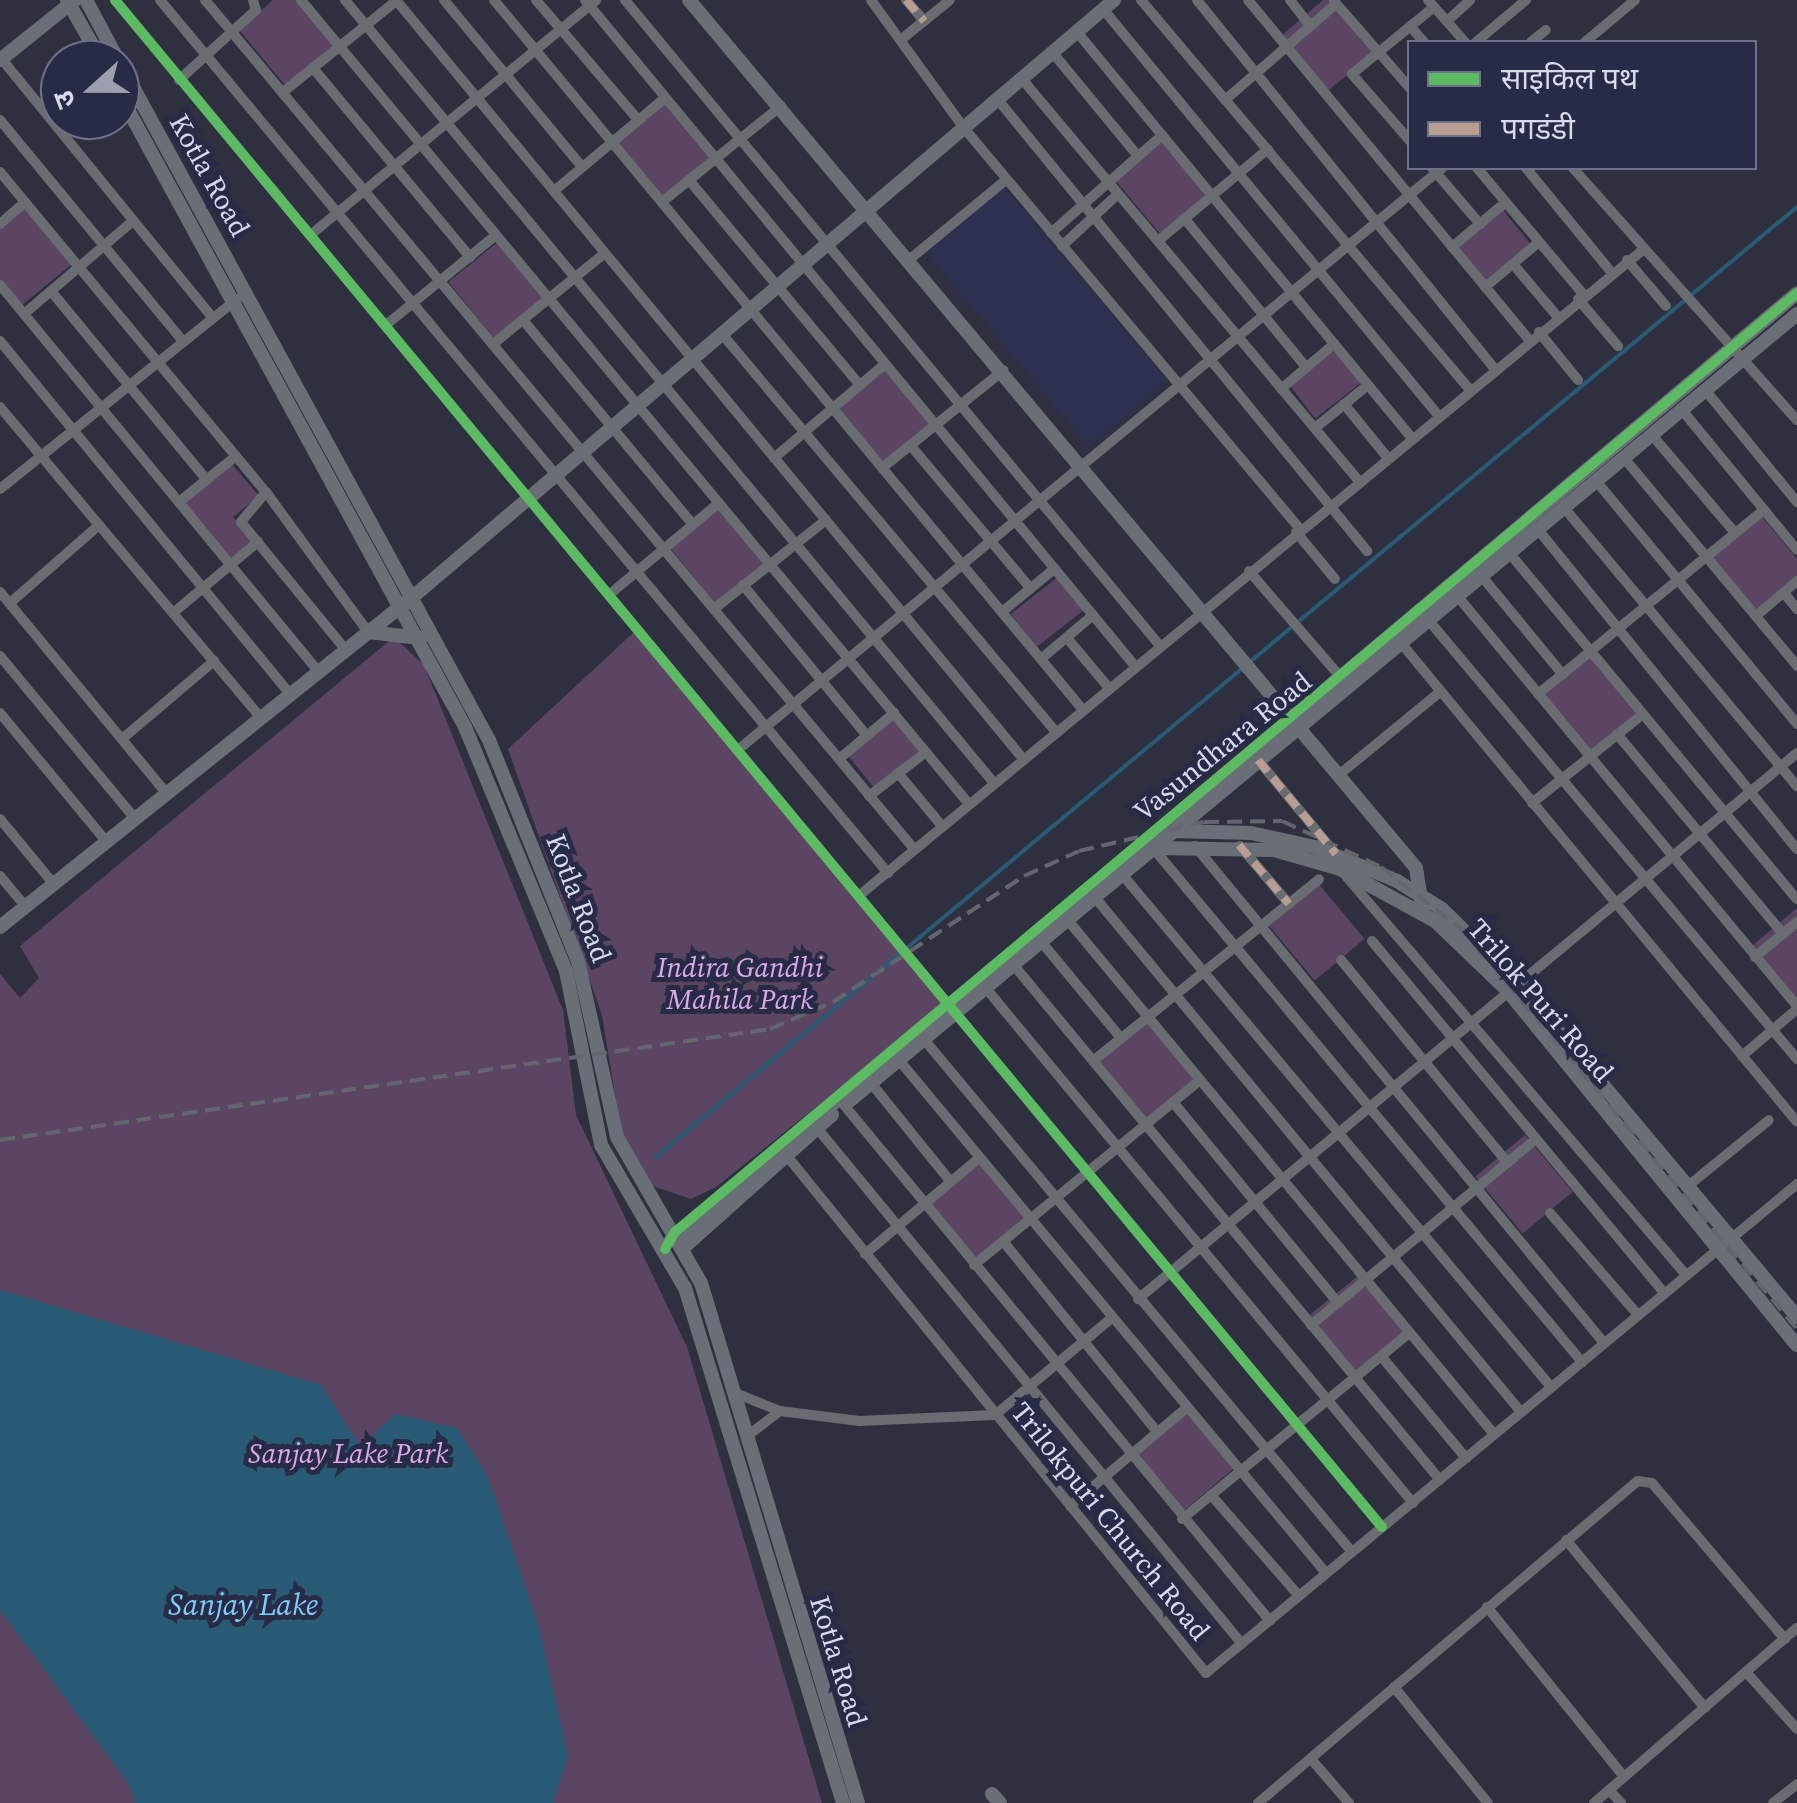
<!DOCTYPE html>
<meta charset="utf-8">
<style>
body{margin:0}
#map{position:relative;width:1797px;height:1803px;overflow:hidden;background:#2e303f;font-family:"Source Serif 4","Noto Sans Devanagari",serif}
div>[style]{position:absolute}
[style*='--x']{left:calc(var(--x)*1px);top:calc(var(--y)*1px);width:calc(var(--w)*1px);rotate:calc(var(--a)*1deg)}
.built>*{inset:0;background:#2d314f;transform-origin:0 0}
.green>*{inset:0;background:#5c4562;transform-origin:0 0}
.water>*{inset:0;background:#295b77}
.stream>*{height:4px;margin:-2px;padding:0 2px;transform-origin:2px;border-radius:2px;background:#295b77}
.street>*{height:10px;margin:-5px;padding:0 5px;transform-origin:5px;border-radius:5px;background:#696c71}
.secondary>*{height:14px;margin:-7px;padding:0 7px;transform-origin:7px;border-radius:7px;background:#6a6e76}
.rail>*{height:4px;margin-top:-2px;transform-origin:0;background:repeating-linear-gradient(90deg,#64666f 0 15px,transparent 0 23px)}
.quiet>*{height:8px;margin-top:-4px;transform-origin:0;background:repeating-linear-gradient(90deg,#b99d93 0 15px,transparent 0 23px)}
.cycleway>*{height:10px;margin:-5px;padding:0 5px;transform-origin:5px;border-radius:5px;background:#5cba63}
span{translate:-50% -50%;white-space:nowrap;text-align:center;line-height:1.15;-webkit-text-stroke:10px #282b45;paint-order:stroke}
.street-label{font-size:28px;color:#d8dbec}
.park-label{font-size:28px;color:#dda9e9;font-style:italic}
.water-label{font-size:30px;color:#7acdfc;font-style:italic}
.legend{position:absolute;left:1407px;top:40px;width:350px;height:130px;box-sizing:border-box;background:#282b45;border:2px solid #6e7188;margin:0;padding:12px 18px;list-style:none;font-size:30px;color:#d8dbec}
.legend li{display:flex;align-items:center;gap:20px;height:50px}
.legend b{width:50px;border:2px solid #6e7188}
.north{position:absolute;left:40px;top:40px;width:100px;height:100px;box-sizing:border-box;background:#282b45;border:2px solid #6e7188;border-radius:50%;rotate:249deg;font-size:28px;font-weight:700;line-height:40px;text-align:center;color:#d8dbec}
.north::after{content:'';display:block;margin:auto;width:35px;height:45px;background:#9c9faf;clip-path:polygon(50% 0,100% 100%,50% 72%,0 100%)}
</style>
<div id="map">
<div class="built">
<i style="left:1004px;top:187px;width:254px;height:102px;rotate:50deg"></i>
</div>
<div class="green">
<i style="clip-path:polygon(273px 0,298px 0,335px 44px,285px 85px,239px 30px)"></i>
<i style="clip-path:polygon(1323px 0,1334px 0,1376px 52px,1326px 92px,1280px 37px)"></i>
<i style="left:666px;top:100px;width:74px;height:65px;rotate:50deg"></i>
<i style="left:1163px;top:136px;width:74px;height:65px;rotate:50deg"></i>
<i style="clip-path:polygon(25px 207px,72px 264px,22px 305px,0 279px,0 228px)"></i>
<i style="left:1503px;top:210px;width:43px;height:58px;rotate:51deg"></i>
<i style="left:499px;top:241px;width:73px;height:65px;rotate:51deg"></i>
<i style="left:1336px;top:349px;width:42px;height:59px;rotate:52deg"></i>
<i style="left:886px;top:366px;width:74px;height:65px;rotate:50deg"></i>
<i style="clip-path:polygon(232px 464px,259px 496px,233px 517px,253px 541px,231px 559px,184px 503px)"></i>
<i style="left:719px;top:505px;width:73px;height:65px;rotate:51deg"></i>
<i style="clip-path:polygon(1760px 514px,1797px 559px,1797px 579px,1757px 612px,1711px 556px)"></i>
<i style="left:1058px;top:577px;width:42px;height:60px;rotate:52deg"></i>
<i style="clip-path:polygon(634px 632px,945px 1004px,716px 1187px,691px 1199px,650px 1185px,621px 1131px,602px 1015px,508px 749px)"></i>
<i style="clip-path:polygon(394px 637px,424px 665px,563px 1010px,576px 1115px,687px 1347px,822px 1803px,0 1803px,0 974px,20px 998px,39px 978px,20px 946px)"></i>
<i style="left:1593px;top:653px;width:74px;height:65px;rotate:50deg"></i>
<i style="left:893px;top:719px;width:41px;height:58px;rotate:51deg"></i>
<i style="left:1317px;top:882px;width:74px;height:65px;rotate:50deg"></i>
<i style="clip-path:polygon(1797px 908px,1797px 1000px,1752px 946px)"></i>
<i style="left:1148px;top:1021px;width:74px;height:65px;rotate:50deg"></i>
<i style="left:1525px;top:1135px;width:74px;height:65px;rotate:50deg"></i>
<i style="left:979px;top:1161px;width:74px;height:65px;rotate:50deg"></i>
<i style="left:1359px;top:1275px;width:73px;height:65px;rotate:51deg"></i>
<i style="left:1186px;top:1412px;width:74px;height:65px;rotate:50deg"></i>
</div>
<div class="water">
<i style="clip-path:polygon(0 1290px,321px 1385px,361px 1447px,395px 1414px,457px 1428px,487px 1475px,539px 1627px,568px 1756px,553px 1803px,135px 1803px,128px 1783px,0 1610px)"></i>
</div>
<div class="stream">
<i style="--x:1251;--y:661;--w:710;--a:-39.74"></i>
<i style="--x:656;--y:1157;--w:765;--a:-39.81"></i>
</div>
<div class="street">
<i style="--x:115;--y:0;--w:1984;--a:50.32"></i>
<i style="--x:160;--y:0;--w:1137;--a:50.18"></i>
<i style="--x:205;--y:0;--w:1106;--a:50.13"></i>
<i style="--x:301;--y:0;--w:1045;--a:50.28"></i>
<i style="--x:345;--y:0;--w:1017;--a:50.35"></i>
<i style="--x:396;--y:0;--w:986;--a:50.43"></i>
<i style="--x:444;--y:0;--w:217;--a:50.4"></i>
<i style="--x:494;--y:0;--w:923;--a:50.32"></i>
<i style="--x:536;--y:0;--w:157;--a:49.6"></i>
<i style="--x:585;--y:0;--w:864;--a:50.45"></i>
<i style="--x:625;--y:0;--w:840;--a:50.36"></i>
<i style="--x:871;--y:0;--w:158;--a:54"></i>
<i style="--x:964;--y:128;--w:523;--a:50.04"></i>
<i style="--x:906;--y:0;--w:28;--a:49"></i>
<i style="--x:1141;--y:0;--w:510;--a:49.85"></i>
<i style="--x:1197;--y:0;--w:473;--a:51.1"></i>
<i style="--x:1248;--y:0;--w:441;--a:50.4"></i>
<i style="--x:1290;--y:0;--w:33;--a:52"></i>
<i style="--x:1428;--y:0;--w:56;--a:48.6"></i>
<i style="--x:1334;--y:1;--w:116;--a:48.9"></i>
<i style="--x:1103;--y:9;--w:526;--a:50.47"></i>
<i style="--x:1447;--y:21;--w:31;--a:-42"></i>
<i style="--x:1410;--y:26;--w:21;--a:49"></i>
<i style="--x:1077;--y:32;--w:525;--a:50.49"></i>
<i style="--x:903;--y:38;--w:60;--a:-39"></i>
<i style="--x:1476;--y:42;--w:65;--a:-40"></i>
<i style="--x:1531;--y:42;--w:19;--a:-39"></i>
<i style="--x:1585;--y:42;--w:65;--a:-40"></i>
<i style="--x:1053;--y:53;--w:132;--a:50.5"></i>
<i style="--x:0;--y:57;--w:334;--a:50.8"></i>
<i style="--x:313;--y:68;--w:246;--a:50.3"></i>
<i style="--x:1022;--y:79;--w:525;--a:50.03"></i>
<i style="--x:179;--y:80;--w:104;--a:-42.3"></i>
<i style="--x:256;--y:10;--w:10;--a:-107"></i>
<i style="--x:283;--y:92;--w:145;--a:-38.8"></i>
<i style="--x:998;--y:100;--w:583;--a:50.71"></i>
<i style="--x:1225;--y:100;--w:147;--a:-40.9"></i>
<i style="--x:0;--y:120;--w:286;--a:50.4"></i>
<i style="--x:1410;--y:141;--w:89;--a:-130.9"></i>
<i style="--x:1352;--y:74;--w:106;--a:-39.3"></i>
<i style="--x:1432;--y:168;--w:74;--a:49.4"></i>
<i style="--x:1477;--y:168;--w:166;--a:49.9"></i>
<i style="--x:1526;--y:168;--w:134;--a:50.7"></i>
<i style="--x:1573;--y:168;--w:337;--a:48.4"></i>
<i style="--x:0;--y:172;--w:416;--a:50.3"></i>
<i style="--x:266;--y:492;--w:173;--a:53.9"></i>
<i style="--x:689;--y:180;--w:267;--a:50.2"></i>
<i style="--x:554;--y:191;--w:145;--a:-40"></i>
<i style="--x:662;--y:202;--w:153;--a:-38.9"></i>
<i style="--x:1184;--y:218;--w:193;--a:50.7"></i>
<i style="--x:0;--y:224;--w:33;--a:-41"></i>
<i style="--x:314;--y:232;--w:365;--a:-39.4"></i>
<i style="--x:1051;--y:233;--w:148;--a:-41.4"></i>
<i style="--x:1158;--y:241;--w:143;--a:-39.9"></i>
<i style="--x:1062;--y:246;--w:76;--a:-42.9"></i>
<i style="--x:1452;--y:247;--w:70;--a:-39.8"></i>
<i style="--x:910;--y:259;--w:124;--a:-39.5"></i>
<i style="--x:1627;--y:260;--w:60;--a:49.7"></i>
<i style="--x:1513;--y:264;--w:68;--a:49.8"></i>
<i style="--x:0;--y:285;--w:500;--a:50.52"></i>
<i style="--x:1485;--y:287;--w:70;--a:-39.8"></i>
<i style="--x:51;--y:291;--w:245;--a:50.5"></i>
<i style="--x:1578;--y:299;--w:62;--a:49.6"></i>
<i style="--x:24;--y:314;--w:143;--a:-40.5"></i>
<i style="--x:523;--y:320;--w:266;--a:50.3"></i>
<i style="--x:386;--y:325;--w:142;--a:-39.3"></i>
<i style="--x:1539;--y:332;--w:62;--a:50.9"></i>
<i style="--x:722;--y:334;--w:520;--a:50"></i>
<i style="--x:0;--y:341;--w:455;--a:50.6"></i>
<i style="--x:493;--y:344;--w:144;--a:-39.1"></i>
<i style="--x:1281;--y:389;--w:70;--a:-40.3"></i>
<i style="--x:1706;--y:391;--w:144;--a:50.7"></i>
<i style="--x:1344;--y:404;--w:68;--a:50.9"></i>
<i style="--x:0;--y:407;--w:405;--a:50"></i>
<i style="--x:1682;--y:410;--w:181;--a:50.6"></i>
<i style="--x:1315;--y:428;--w:68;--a:-39.1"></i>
<i style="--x:1652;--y:435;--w:128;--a:49.7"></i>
<i style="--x:911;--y:446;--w:185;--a:50"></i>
<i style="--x:774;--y:458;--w:145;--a:-40.3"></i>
<i style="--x:1624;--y:458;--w:271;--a:50.2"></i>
<i style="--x:882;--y:468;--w:156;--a:-38.8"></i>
<i style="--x:1597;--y:482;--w:314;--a:50.4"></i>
<i style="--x:0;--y:489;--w:304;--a:-38.7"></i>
<i style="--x:266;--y:492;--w:39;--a:130"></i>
<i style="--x:241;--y:522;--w:163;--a:50.7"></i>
<i style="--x:179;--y:502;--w:73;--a:-38.9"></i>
<i style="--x:1566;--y:510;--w:360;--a:50.1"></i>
<i style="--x:1296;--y:532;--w:61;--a:50.3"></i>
<i style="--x:1540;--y:532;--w:408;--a:51"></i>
<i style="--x:1511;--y:555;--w:447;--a:50.3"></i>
<i style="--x:1249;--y:571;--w:144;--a:49.2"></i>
<i style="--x:1484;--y:579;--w:124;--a:50.5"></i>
<i style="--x:743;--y:585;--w:195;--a:50.6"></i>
<i style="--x:0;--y:592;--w:257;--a:50.4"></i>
<i style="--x:1784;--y:593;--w:21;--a:51"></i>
<i style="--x:610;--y:594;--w:142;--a:-39.9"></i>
<i style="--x:1459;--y:598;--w:530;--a:50.36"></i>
<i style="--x:10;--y:603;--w:118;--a:-41.2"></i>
<i style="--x:714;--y:609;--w:143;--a:-38.5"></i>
<i style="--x:1002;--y:612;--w:67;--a:-39.6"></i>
<i style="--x:173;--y:613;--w:111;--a:-39.9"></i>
<i style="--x:1756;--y:616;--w:54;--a:-40.5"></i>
<i style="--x:1430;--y:622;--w:571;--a:49.98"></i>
<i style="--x:1067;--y:638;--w:65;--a:50"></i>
<i style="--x:1401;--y:643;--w:621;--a:50.42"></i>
<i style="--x:0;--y:656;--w:208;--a:50.3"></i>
<i style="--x:1041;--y:659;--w:68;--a:-40.2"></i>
<i style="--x:1538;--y:694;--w:291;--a:-39.2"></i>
<i style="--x:0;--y:713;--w:165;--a:50.4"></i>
<i style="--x:1617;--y:734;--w:260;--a:50.3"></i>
<i style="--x:122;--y:739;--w:121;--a:-40.3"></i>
<i style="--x:739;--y:749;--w:912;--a:-39.57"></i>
<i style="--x:839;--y:759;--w:72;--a:-39.9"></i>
<i style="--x:1258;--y:760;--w:121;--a:50.4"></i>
<i style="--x:898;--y:773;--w:69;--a:50.3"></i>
<i style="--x:1340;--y:774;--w:129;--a:-39.4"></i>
<i style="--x:869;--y:796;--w:72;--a:-37.7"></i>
<i style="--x:1532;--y:803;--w:142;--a:-38.7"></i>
<i style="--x:0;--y:819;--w:83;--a:50.4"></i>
<i style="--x:1195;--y:846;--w:644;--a:50.55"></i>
<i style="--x:1240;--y:846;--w:76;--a:49.8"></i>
<i style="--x:1153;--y:848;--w:670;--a:50.15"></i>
<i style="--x:1121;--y:873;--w:670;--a:50.08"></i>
<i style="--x:0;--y:876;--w:39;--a:50"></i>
<i style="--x:1346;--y:876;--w:524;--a:49.56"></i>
<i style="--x:861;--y:894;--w:1014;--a:-39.48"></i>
<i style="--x:1093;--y:895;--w:671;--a:50.38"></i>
<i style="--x:1066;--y:918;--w:670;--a:50.33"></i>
<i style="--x:1039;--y:939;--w:129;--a:50.4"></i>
<i style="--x:1372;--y:941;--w:457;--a:50.3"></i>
<i style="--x:1755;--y:957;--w:55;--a:-39.8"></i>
<i style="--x:1341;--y:960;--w:263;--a:50.6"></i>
<i style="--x:1012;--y:963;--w:671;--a:50.38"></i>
<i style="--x:984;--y:986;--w:672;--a:50.31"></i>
<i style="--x:922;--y:1037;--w:671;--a:50.14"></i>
<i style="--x:1742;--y:1056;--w:72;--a:-40.5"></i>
<i style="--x:898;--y:1059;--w:669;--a:50.22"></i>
<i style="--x:1093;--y:1061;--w:290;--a:-38.8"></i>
<i style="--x:871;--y:1083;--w:127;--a:51.1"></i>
<i style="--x:1173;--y:1102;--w:260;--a:50.6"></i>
<i style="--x:844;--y:1105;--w:669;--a:50.46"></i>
<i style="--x:817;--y:1128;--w:668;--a:50.52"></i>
<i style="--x:783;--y:1151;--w:672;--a:50.98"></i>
<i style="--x:1206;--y:1673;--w:767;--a:-39.6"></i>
<i style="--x:1688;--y:1186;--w:104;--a:-39.2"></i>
<i style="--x:1550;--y:1213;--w:135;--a:49.2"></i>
<i style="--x:1003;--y:1241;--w:245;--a:51.1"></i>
<i style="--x:865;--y:1254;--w:149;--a:-40.1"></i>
<i style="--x:974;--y:1265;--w:292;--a:-39.3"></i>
<i style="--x:1138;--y:1299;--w:856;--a:-39.64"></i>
<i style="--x:1311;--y:1325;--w:291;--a:-39.6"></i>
<i style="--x:1381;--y:1356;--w:133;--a:50.2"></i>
<i style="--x:735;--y:1393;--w:48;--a:21.8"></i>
<i style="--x:780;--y:1411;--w:80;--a:7.2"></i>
<i style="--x:859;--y:1421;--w:136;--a:-2.5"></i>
<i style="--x:995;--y:1415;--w:152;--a:-39.7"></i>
<i style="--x:746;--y:1437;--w:43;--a:-37.4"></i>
<i style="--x:1211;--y:1495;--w:134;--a:48.9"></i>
<i style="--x:1070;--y:1506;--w:150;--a:-40.1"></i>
<i style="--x:1182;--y:1519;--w:293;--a:-39.3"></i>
<i style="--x:1566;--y:1540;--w:218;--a:50.4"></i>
<i style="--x:1487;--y:1607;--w:218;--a:51.1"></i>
<i style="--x:1746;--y:1672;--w:76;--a:48.2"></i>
<i style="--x:1394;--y:1687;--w:149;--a:51"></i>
<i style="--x:1312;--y:1760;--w:57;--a:49.3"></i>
<i style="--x:1609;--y:1790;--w:18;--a:47"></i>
<i style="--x:1258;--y:1803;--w:498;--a:-40.3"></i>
<i style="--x:1638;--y:1481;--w:14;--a:8"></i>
<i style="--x:1652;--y:1483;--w:205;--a:49.6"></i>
<i style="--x:1594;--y:1803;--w:268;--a:-40.8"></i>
<i style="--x:1773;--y:1803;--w:31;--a:-38"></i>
</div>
<div class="secondary">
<i style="--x:67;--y:0;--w:69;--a:60.5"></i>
<i style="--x:86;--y:0;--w:68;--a:61.9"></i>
<i style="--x:689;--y:0;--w:1132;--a:50.05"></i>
<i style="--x:1416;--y:868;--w:45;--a:81"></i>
<i style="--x:0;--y:60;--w:96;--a:-38.7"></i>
<i style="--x:120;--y:63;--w:771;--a:61.41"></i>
<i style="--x:489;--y:740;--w:238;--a:68.1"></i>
<i style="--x:578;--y:961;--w:180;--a:77.5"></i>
<i style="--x:617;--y:1137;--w:168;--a:60.1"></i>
<i style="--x:701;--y:1283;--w:543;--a:73.2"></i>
<i style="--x:120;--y:95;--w:720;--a:61.37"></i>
<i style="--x:465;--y:727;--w:264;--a:67.5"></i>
<i style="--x:566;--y:971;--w:177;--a:78.6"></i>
<i style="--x:601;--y:1145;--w:166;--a:59.6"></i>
<i style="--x:685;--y:1288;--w:539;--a:72.94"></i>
<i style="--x:368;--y:632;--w:53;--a:6.5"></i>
<i style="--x:1173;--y:831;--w:78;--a:1.5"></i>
<i style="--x:1251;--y:833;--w:66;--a:12.3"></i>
<i style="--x:1315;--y:847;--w:89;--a:22.5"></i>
<i style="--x:1397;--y:881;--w:53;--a:31.9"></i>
<i style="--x:1442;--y:909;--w:105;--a:44.2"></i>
<i style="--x:1517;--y:982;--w:437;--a:50.1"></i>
<i style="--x:1156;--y:848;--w:118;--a:1"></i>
<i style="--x:1274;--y:850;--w:69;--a:16.1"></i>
<i style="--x:1340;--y:869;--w:108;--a:28.7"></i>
<i style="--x:1435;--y:921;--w:100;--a:43.8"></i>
<i style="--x:1507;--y:990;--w:458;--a:50.8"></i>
<i style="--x:0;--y:927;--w:531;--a:-38.66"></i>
<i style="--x:415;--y:595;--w:918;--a:-40.4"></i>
<i style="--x:848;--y:1102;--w:1234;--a:-39.7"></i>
<i style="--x:671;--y:1240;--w:1471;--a:-40.06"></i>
<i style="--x:683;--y:1248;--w:200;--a:-41.8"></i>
<i style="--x:992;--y:1794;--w:12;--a:48"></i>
</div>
<div class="rail">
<i style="--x:0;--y:1140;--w:778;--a:-8.2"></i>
<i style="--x:770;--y:1029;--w:69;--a:-23.2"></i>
<i style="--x:833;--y:1002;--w:229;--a:-33.4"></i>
<i style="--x:1024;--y:876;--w:60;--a:-24.4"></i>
<i style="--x:1079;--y:851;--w:128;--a:-13.1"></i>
<i style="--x:1204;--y:822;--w:78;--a:-0.7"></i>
<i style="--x:1282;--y:821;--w:109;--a:24.9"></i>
<i style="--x:1381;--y:867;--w:101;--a:37.8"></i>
<i style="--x:1461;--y:929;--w:522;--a:49.97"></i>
</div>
<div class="quiet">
<i style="--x:906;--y:0;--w:28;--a:49"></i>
<i style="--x:1258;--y:760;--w:122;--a:50.3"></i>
<i style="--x:1239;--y:845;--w:77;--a:49.7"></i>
</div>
<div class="cycleway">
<i style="--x:115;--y:0;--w:1984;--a:50.32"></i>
<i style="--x:665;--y:1249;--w:20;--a:-60"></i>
<i style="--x:675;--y:1232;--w:1463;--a:-39.93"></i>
</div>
<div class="street-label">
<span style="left:210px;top:175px;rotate:61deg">Kotla Road</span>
<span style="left:1222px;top:746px;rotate:-39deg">Vasundhara Road</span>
<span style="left:579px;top:898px;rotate:69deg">Kotla Road</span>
<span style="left:1541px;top:1000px;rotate:49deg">Trilok Puri Road</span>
<span style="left:1111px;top:1521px;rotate:51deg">Trilokpuri Church Road</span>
<span style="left:839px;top:1661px;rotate:73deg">Kotla Road</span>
</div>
<div class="park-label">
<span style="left:740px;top:983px">Indira Gandhi<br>Mahila Park</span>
<span style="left:348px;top:1453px">Sanjay Lake Park</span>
</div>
<div class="water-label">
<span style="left:243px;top:1605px">Sanjay Lake</span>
</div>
<ul class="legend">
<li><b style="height:12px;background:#5cba63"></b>साइकिल पथ</li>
<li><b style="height:12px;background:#b99d93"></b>पगडंडी</li>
</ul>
<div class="north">उ</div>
</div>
